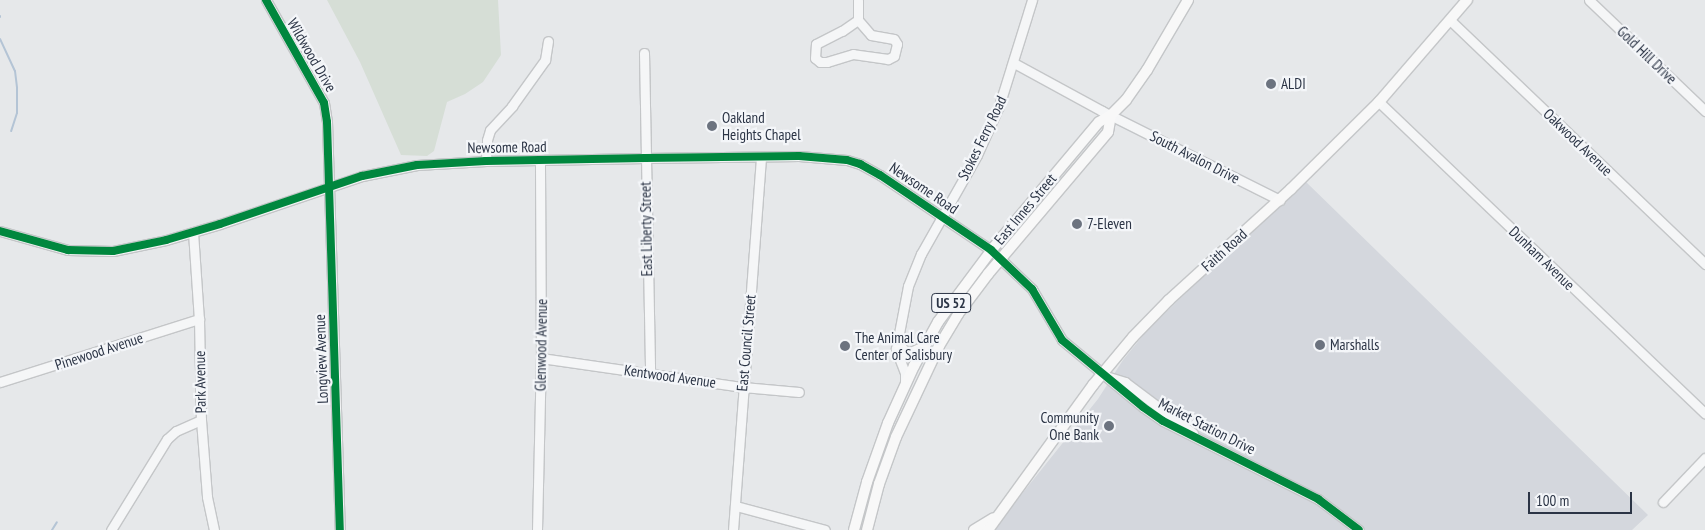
<!DOCTYPE html>
<style>
body{margin:0}
#map{position:relative;width:1705px;height:530px;overflow:hidden;background:#e6e8ea;font-family:"PT Sans Narrow",sans-serif}
div>[style]{position:absolute}
[style*='--x']{left:calc(var(--x)*1px);top:calc(var(--y)*1px);width:calc(var(--w)*1px);rotate:calc(var(--a)*1deg)}
.built>*{inset:0;background:#d4d7dd}
.green>*{inset:0;background:#d6ded6}
.stream>*{height:2px;margin:-1px;padding:0 1px;transform-origin:1px;border-radius:1px;background:#b4c4d5}
.roads{filter:drop-shadow(1px 0 #c4c6c8) drop-shadow(-1px 0 #c4c6c8) drop-shadow(0 1px #c4c6c8) drop-shadow(0 -1px #c4c6c8)}
.minor>*{height:9px;margin:-4.5px;padding:0 4.5px;transform-origin:4.5px;border-radius:4.5px;background:#f5f6f7}
.major>*{height:10px;margin:-5px;padding:0 5px;transform-origin:5px;border-radius:5px;background:#f8f8f8}
.cycleway>*{height:8px;margin:-4px;padding:0 4px;transform-origin:4px;border-radius:4px;background:#00873e}
.dots>*{width:14px;height:14px;translate:-50% -50%;box-sizing:border-box;border:2px solid #f4f6f9;border-radius:50%}
span{translate:-50% -50%;white-space:nowrap;text-align:center;line-height:1.15;-webkit-text-stroke:4.5px #f4f6f9;paint-order:stroke}
.shield-label span{padding:1px 4px;background:#f4f6f9;border:1px solid;border-radius:4px;-webkit-text-stroke-width:0}
.shield-label{font-size:14px;color:#2b3445;font-weight:700}
.street-label{font-size:15px;color:#2b3445}
.poi-label{font-size:15px;color:#2b3445}
.left{translate:0 -50%;text-align:left}
.right{translate:-100% -50%;text-align:right}
.scale{position:absolute;left:1528px;top:492px;width:104px;height:22px;box-sizing:border-box;border:2px solid #2b3445;border-top:0;padding-left:6px;font-size:15px;line-height:18px;white-space:nowrap;color:#2b3445;-webkit-text-stroke:4px #f4f6f9;paint-order:stroke}
</style>
<div id="map">
<div class="built">
<i style="clip-path:polygon(1305px 181px,1648px 515px,1632px 530px,993px 530px,1098px 399px,1123px 360px,1145px 333px,1216px 263px)"></i>
</div>
<div class="green">
<i style="clip-path:polygon(327px 0,498px 0,501px 55px,483px 82px,465px 94px,447px 102px,434px 151px,427px 156px,401px 155px,360px 62px)"></i>
</div>
<div class="stream">
<i style="--x:0;--y:16;--w:1;--a:90"></i>
<i style="--x:0;--y:39;--w:35;--a:65"></i>
<i style="--x:15;--y:71;--w:17;--a:83"></i>
<i style="--x:17;--y:88;--w:25;--a:90"></i>
<i style="--x:17;--y:113;--w:19;--a:108"></i>
<i style="--x:52;--y:530;--w:9;--a:-58"></i>
</div>
<div class="roads">
<div class="minor">
<i style="--x:266;--y:0;--w:118;--a:60.6"></i>
<i style="--x:324;--y:103;--w:19;--a:81"></i>
<i style="--x:327;--y:122;--w:408;--a:88.2"></i>
<i style="--x:858;--y:0;--w:20;--a:90"></i>
<i style="--x:1589;--y:0;--w:161;--a:43.7"></i>
<i style="--x:858;--y:20;--w:20;--a:49"></i>
<i style="--x:871;--y:35;--w:23;--a:10"></i>
<i style="--x:894;--y:39;--w:6;--a:59"></i>
<i style="--x:897;--y:44;--w:12;--a:104"></i>
<i style="--x:894;--y:56;--w:7;--a:153"></i>
<i style="--x:888;--y:59;--w:35;--a:-172"></i>
<i style="--x:853;--y:54;--w:27;--a:163"></i>
<i style="--x:827;--y:62;--w:7;--a:180"></i>
<i style="--x:820;--y:62;--w:6;--a:-141"></i>
<i style="--x:815;--y:58;--w:14;--a:-86"></i>
<i style="--x:816;--y:44;--w:29;--a:-27"></i>
<i style="--x:842;--y:31;--w:19;--a:-35"></i>
<i style="--x:1451;--y:21;--w:352;--a:43.7"></i>
<i style="--x:644;--y:53;--w:321;--a:88.9"></i>
<i style="--x:1014;--y:63;--w:100;--a:28.6"></i>
<i style="--x:1102;--y:111;--w:199;--a:26.6"></i>
<i style="--x:1379;--y:102;--w:451;--a:43.7"></i>
<i style="--x:486;--y:161;--w:21;--a:-87"></i>
<i style="--x:487;--y:140;--w:10;--a:-73"></i>
<i style="--x:490;--y:130;--w:33;--a:-47"></i>
<i style="--x:512;--y:106;--w:57;--a:-54.3"></i>
<i style="--x:545;--y:60;--w:19;--a:-81"></i>
<i style="--x:0;--y:231;--w:71;--a:15.6"></i>
<i style="--x:68;--y:250;--w:45;--a:1.3"></i>
<i style="--x:113;--y:251;--w:54;--a:-11.7"></i>
<i style="--x:166;--y:240;--w:56;--a:-16.5"></i>
<i style="--x:220;--y:224;--w:150;--a:-18.7"></i>
<i style="--x:362;--y:176;--w:56;--a:-11.3"></i>
<i style="--x:417;--y:165;--w:69;--a:-3.3"></i>
<i style="--x:486;--y:161;--w:159;--a:-1.1"></i>
<i style="--x:645;--y:158;--w:154;--a:-0.7"></i>
<i style="--x:799;--y:156;--w:48;--a:4.8"></i>
<i style="--x:847;--y:160;--w:14;--a:17"></i>
<i style="--x:860;--y:164;--w:23;--a:29"></i>
<i style="--x:880;--y:175;--w:134;--a:34"></i>
<i style="--x:991;--y:250;--w:57;--a:43.6"></i>
<i style="--x:1032;--y:289;--w:59;--a:59.5"></i>
<i style="--x:1062;--y:340;--w:105;--a:39.6"></i>
<i style="--x:1143;--y:407;--w:24;--a:35"></i>
<i style="--x:1163;--y:421;--w:174;--a:26.7"></i>
<i style="--x:1318;--y:499;--w:51;--a:37.1"></i>
<i style="--x:193;--y:232;--w:87;--a:86.1"></i>
<i style="--x:199;--y:319;--w:101;--a:88.9"></i>
<i style="--x:201;--y:420;--w:77;--a:85.5"></i>
<i style="--x:207;--y:497;--w:34;--a:78"></i>
<i style="--x:541;--y:358;--w:204;--a:8.2"></i>
<i style="--x:743;--y:387;--w:56;--a:5.1"></i>
<i style="--x:1109;--y:377;--w:17;--a:17"></i>
<i style="--x:1125;--y:382;--w:85;--a:36.9"></i>
<i style="--x:0;--y:382;--w:209;--a:-17.6"></i>
<i style="--x:905;--y:384;--w:11;--a:-90"></i>
<i style="--x:905;--y:373;--w:26;--a:-111"></i>
<i style="--x:896;--y:349;--w:64;--a:-79.2"></i>
<i style="--x:908;--y:286;--w:35;--a:-68"></i>
<i style="--x:921;--y:254;--w:114;--a:-60.5"></i>
<i style="--x:977;--y:155;--w:54;--a:-65.8"></i>
<i style="--x:999;--y:106;--w:111;--a:-72.7"></i>
<i style="--x:1663;--y:502;--w:61;--a:-46.3"></i>
<i style="--x:736;--y:506;--w:92;--a:15.1"></i>
<i style="--x:111;--y:530;--w:107;--a:-58.4"></i>
<i style="--x:167;--y:439;--w:12;--a:-42"></i>
<i style="--x:176;--y:431;--w:27;--a:-24"></i>
<i style="--x:537;--y:530;--w:172;--a:-88.7"></i>
<i style="--x:541;--y:358;--w:198;--a:-90.3"></i>
<i style="--x:733;--y:530;--w:374;--a:-85.7"></i>
</div>
<div class="major">
<i style="--x:898;--y:343;--w:9;--a:54"></i>
<i style="--x:903;--y:350;--w:7;--a:34"></i>
<i style="--x:909;--y:354;--w:14;--a:-25"></i>
<i style="--x:854;--y:530;--w:50;--a:-74.8"></i>
<i style="--x:867;--y:482;--w:63;--a:-70.4"></i>
<i style="--x:888;--y:423;--w:63;--a:-65.5"></i>
<i style="--x:914;--y:366;--w:50;--a:-61.4"></i>
<i style="--x:938;--y:322;--w:94;--a:-53.3"></i>
<i style="--x:994;--y:247;--w:163;--a:-50"></i>
<i style="--x:1099;--y:122;--w:14;--a:-30"></i>
<i style="--x:1111;--y:115;--w:21;--a:-45"></i>
<i style="--x:1126;--y:100;--w:37;--a:-55"></i>
<i style="--x:1147;--y:70;--w:81;--a:-59.6"></i>
<i style="--x:867;--y:530;--w:48;--a:-75.4"></i>
<i style="--x:879;--y:484;--w:50;--a:-70.1"></i>
<i style="--x:896;--y:437;--w:101;--a:-64.7"></i>
<i style="--x:939;--y:346;--w:37;--a:-59"></i>
<i style="--x:958;--y:314;--w:50;--a:-53.1"></i>
<i style="--x:988;--y:274;--w:186;--a:-49.8"></i>
<i style="--x:1108;--y:132;--w:17;--a:-80"></i>
<i style="--x:974;--y:530;--w:23;--a:-31"></i>
<i style="--x:988;--y:530;--w:179;--a:-54.1"></i>
<i style="--x:1093;--y:385;--w:62;--a:-50.2"></i>
<i style="--x:1133;--y:337;--w:52;--a:-45.8"></i>
<i style="--x:1169;--y:300;--w:165;--a:-42.3"></i>
<i style="--x:1291;--y:189;--w:124;--a:-44.7"></i>
<i style="--x:1379;--y:102;--w:135;--a:-49.2"></i>
</div>
</div>
<div class="cycleway">
<i style="--x:266;--y:0;--w:118;--a:60.6"></i>
<i style="--x:324;--y:103;--w:19;--a:81"></i>
<i style="--x:327;--y:122;--w:408;--a:88.2"></i>
<i style="--x:0;--y:231;--w:71;--a:15.6"></i>
<i style="--x:68;--y:250;--w:45;--a:1.3"></i>
<i style="--x:113;--y:251;--w:54;--a:-11.7"></i>
<i style="--x:166;--y:240;--w:56;--a:-16.5"></i>
<i style="--x:220;--y:224;--w:150;--a:-18.7"></i>
<i style="--x:362;--y:176;--w:56;--a:-11.3"></i>
<i style="--x:417;--y:165;--w:69;--a:-3.3"></i>
<i style="--x:486;--y:161;--w:159;--a:-1.1"></i>
<i style="--x:645;--y:158;--w:154;--a:-0.7"></i>
<i style="--x:799;--y:156;--w:48;--a:4.8"></i>
<i style="--x:847;--y:160;--w:14;--a:17"></i>
<i style="--x:860;--y:164;--w:23;--a:29"></i>
<i style="--x:880;--y:175;--w:134;--a:34"></i>
<i style="--x:991;--y:250;--w:57;--a:43.6"></i>
<i style="--x:1032;--y:289;--w:59;--a:59.5"></i>
<i style="--x:1062;--y:340;--w:105;--a:39.6"></i>
<i style="--x:1143;--y:407;--w:24;--a:35"></i>
<i style="--x:1163;--y:421;--w:174;--a:26.7"></i>
<i style="--x:1318;--y:499;--w:51;--a:37.1"></i>
</div>
<div class="dots">
<i style="left:1271px;top:84px;background:#6c737f"></i>
<i style="left:712px;top:126px;background:#6c737f"></i>
<i style="left:1077px;top:224px;background:#6c737f"></i>
<i style="left:1320px;top:345px;background:#6c737f"></i>
<i style="left:845px;top:346px;background:#6c737f"></i>
<i style="left:1109px;top:426px;background:#6c737f"></i>
</div>
<div class="shield-label">
<span style="left:951px;top:303px">US 52</span>
</div>
<div class="street-label">
<span style="left:312px;top:55px;rotate:60deg">Wildwood Drive</span>
<span style="left:1647px;top:55px;rotate:44deg">Gold Hill Drive</span>
<span style="left:982px;top:138px;rotate:-64deg">Stokes Ferry Road</span>
<span style="left:1578px;top:142px;rotate:44deg">Oakwood Avenue</span>
<span style="left:507px;top:147px;rotate:-1deg">Newsome Road</span>
<span style="left:1195px;top:157px;rotate:27deg">South Avalon Drive</span>
<span style="left:924px;top:188px;rotate:34deg">Newsome Road</span>
<span style="left:1025px;top:209px;rotate:-50deg">East Innes Street</span>
<span style="left:646px;top:229px;rotate:-91deg">East Liberty Street</span>
<span style="left:1224px;top:250px;rotate:-42deg">Faith Road</span>
<span style="left:1542px;top:258px;rotate:44deg">Dunham Avenue</span>
<span style="left:746px;top:343px;rotate:-85deg">East Council Street</span>
<span style="left:541px;top:345px;rotate:-89deg">Glenwood Avenue</span>
<span style="left:99px;top:351px;rotate:-18deg">Pinewood Avenue</span>
<span style="left:321px;top:359px;rotate:-92deg">Longview Avenue</span>
<span style="left:670px;top:376px;rotate:8deg">Kentwood Avenue</span>
<span style="left:200px;top:382px;rotate:-91deg">Park Avenue</span>
<span style="left:1207px;top:426px;rotate:27deg">Market Station Drive</span>
</div>
<div class="poi-label">
<span class="left" style="left:1281px;top:84px">ALDI</span>
<span class="left" style="left:722px;top:126px">Oakland<br>Heights Chapel</span>
<span class="left" style="left:1087px;top:224px">7-Eleven</span>
<span class="left" style="left:855px;top:346px">The Animal Care<br>Center of Salisbury</span>
<span class="left" style="left:1330px;top:345px">Marshalls</span>
<span class="right" style="left:1099px;top:426px">Community<br>One Bank</span>
</div>
<div class="scale">100 m</div>
</div>
